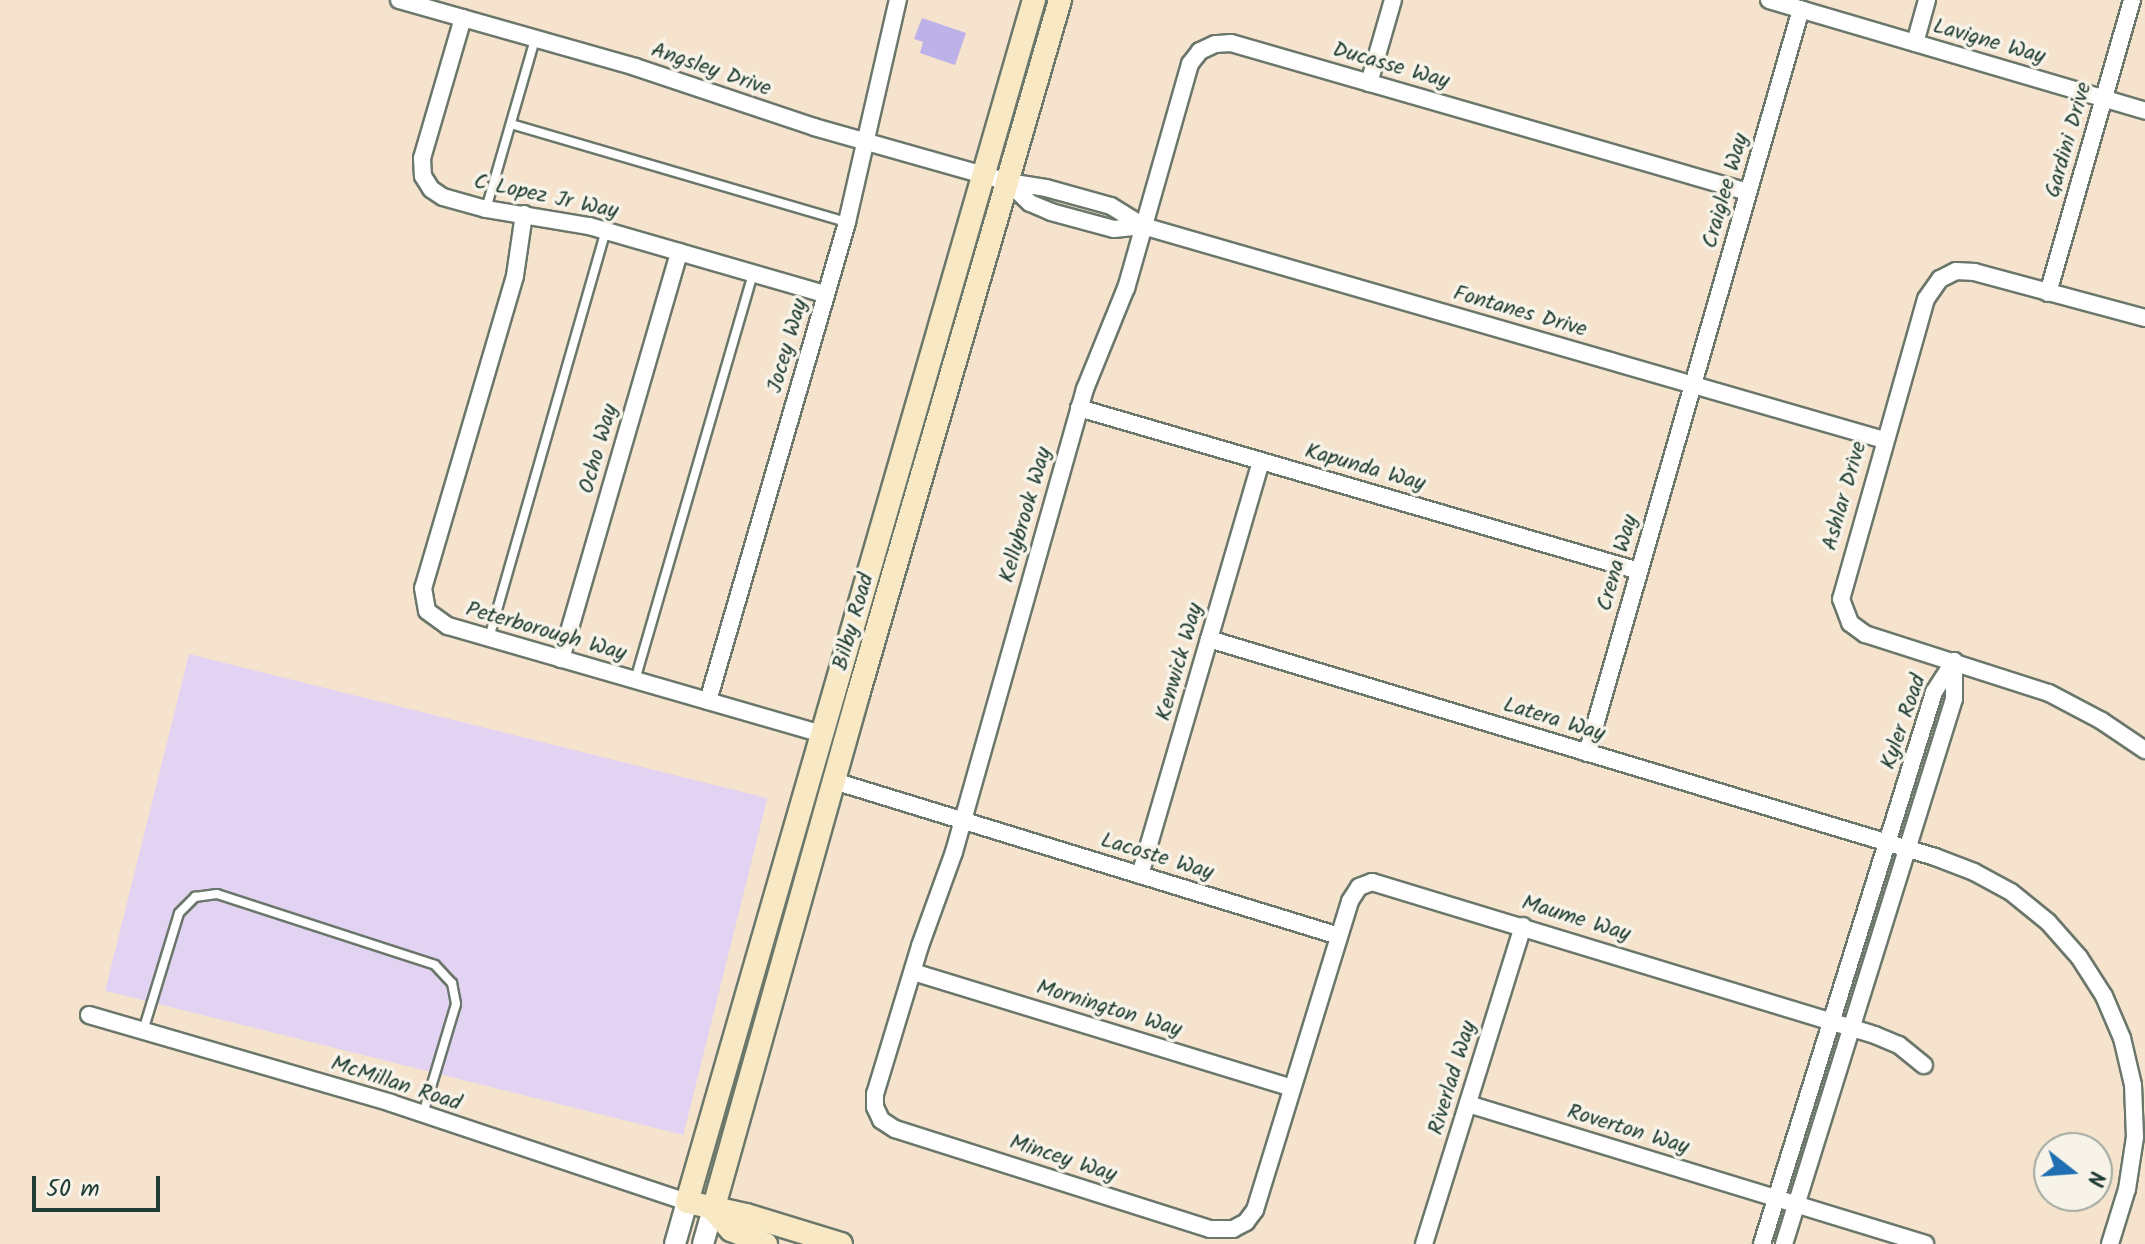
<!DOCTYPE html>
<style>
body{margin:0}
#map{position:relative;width:2145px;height:1244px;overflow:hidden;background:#f5e3cd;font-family:Kalam,sans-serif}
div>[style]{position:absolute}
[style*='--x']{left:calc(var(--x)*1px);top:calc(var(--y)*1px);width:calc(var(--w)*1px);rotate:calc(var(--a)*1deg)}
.built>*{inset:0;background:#e3d3f2;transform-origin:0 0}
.building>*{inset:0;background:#bcb1e8}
.roads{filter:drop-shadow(2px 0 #6a776a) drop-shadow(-2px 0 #6a776a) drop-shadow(0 2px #6a776a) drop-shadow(0 -2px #6a776a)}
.service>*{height:8px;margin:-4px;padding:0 4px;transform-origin:4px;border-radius:4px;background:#fff}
.minor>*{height:16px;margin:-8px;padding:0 8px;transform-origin:8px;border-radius:8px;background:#fff}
.tertiary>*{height:20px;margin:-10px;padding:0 10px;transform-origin:10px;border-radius:10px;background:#fff}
.secondary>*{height:22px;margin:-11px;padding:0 11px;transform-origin:11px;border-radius:11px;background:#f8e8c3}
span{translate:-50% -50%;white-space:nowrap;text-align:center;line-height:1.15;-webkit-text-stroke:7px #f7f3e8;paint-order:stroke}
.street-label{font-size:22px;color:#1f3d34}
.north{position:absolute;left:2033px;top:1132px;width:80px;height:80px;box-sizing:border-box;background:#f7f3e8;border:2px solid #a1aaa0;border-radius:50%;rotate:107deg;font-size:22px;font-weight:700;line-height:32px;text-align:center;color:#1f3d34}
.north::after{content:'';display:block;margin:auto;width:28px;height:36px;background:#1f6fb2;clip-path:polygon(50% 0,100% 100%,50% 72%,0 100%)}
.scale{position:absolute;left:32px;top:1176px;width:128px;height:36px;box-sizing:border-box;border:4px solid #1f3d34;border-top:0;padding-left:10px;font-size:24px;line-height:28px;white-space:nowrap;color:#1f3d34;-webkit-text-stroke:6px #f7f3e8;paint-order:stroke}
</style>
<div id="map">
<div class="built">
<i style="left:189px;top:654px;width:596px;height:347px;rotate:14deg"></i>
</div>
<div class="building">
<i style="clip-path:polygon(922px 18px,966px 33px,955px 65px,920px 53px,923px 42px,914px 39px)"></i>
</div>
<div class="roads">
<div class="service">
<i style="--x:511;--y:124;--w:350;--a:16.3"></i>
<i style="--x:486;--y:209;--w:177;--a:-73.9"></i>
<i style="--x:489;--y:638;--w:423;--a:-74"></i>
<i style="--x:635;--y:680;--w:423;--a:-73.8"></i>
<i style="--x:143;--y:1031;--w:123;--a:-73"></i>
<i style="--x:179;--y:913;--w:23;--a:-45"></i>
<i style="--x:195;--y:897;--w:22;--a:-8"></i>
<i style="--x:217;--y:894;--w:229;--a:18"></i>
<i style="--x:435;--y:965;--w:25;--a:47"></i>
<i style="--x:452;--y:983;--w:21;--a:79"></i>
<i style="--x:456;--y:1004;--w:115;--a:106.7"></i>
</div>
<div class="minor">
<i style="--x:399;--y:0;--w:245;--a:15.8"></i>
<i style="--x:635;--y:67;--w:189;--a:18.5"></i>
<i style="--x:814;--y:127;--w:202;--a:15.8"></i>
<i style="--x:1008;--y:182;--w:38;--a:9"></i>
<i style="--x:1046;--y:188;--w:67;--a:15.5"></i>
<i style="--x:1111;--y:206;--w:38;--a:32"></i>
<i style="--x:1143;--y:226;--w:771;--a:16.11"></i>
<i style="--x:1769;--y:0;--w:392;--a:16.4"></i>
<i style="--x:463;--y:18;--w:146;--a:106.3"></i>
<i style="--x:422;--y:158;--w:18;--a:87"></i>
<i style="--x:423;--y:176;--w:15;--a:58"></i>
<i style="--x:431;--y:189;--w:14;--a:34"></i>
<i style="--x:443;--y:197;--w:45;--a:15.6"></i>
<i style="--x:486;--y:209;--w:104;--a:9.4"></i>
<i style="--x:589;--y:226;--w:246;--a:16.1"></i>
<i style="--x:1915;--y:43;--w:45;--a:-74.4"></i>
<i style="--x:1369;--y:83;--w:86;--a:-73.9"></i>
<i style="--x:1008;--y:182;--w:30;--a:44"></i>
<i style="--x:1030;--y:203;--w:23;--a:23"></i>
<i style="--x:1051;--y:212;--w:65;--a:15.1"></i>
<i style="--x:1114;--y:229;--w:29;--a:-6"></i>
<i style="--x:1748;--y:192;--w:538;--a:-163.92"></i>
<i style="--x:1231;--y:43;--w:16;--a:176"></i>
<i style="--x:1215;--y:44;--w:17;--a:155"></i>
<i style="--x:1200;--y:51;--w:16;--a:128"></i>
<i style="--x:1190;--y:64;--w:233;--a:105.9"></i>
<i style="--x:1126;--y:288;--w:109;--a:112.1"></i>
<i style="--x:1085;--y:389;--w:481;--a:105.8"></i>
<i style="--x:954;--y:852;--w:100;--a:109.9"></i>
<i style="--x:920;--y:946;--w:155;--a:106.9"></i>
<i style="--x:875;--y:1094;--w:13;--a:90"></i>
<i style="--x:875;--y:1107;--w:14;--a:65"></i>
<i style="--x:881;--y:1120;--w:17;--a:33"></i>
<i style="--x:895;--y:1129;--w:330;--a:17.6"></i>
<i style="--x:1210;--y:1229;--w:23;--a:0"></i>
<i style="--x:1233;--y:1229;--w:15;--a:-28"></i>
<i style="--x:1246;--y:1222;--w:15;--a:-53"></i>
<i style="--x:1255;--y:1210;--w:323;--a:-72.9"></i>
<i style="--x:1350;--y:901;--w:17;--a:-57"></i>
<i style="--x:1359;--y:887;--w:14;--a:-21"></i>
<i style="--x:1372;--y:882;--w:526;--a:16.92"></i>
<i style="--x:1875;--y:1035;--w:26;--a:23"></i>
<i style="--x:1899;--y:1045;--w:32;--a:39"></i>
<i style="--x:524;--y:214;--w:63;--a:98.3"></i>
<i style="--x:515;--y:276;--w:325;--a:106.4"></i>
<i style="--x:423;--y:588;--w:23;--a:80"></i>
<i style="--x:427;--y:611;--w:26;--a:36"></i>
<i style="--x:448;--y:626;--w:389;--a:16.1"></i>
<i style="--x:2048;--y:293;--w:305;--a:-74"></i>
<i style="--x:2145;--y:318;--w:176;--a:-164.9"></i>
<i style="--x:1975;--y:272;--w:19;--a:-177"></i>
<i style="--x:1956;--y:271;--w:18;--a:153"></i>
<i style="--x:1940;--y:279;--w:24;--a:125"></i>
<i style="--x:1926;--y:299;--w:312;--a:105.8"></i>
<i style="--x:1841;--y:599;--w:26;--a:69"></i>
<i style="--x:1850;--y:623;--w:19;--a:36"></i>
<i style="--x:1865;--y:634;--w:193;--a:17.8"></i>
<i style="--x:2049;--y:693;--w:60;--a:27.8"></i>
<i style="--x:2102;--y:721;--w:52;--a:34"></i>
<i style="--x:1079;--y:408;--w:583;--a:16.23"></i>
<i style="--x:1209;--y:639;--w:758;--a:16.71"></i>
<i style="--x:1935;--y:857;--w:42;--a:21"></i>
<i style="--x:1974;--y:872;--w:42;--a:28.4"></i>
<i style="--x:2011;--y:892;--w:48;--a:39"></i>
<i style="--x:2048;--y:922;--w:47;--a:48.5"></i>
<i style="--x:2079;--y:957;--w:46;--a:57.3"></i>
<i style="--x:2104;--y:996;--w:46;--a:66.8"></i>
<i style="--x:2122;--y:1038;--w:48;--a:76.8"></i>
<i style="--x:2133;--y:1085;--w:52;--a:87.8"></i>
<i style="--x:2135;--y:1137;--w:53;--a:98.7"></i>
<i style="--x:2127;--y:1189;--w:58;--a:107.2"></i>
<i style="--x:561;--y:659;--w:424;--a:-73.8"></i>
<i style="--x:708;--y:701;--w:499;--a:-73.8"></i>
<i style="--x:847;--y:222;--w:228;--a:-77.1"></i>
<i style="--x:1587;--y:753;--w:774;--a:-73.95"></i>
<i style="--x:834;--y:781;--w:528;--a:17.06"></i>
<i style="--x:1140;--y:875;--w:431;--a:-73.7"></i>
<i style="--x:913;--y:972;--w:396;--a:17"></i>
<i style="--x:89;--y:1015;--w:315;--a:16.2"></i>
<i style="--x:391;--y:1103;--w:312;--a:18.5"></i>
<i style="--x:1468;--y:1104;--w:478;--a:17"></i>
<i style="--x:1424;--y:1244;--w:333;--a:-72.7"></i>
<i style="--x:1762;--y:1244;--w:578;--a:-72.69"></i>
<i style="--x:1934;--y:692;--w:37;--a:-57"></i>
<i style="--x:1784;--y:1244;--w:571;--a:-72.68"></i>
<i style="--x:1954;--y:699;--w:38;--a:-90"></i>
</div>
<div class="tertiary">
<i style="--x:675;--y:1244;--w:44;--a:-74.1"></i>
<i style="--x:703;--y:1244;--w:35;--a:-74"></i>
</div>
<div class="secondary">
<i style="--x:713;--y:1210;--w:535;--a:-74.28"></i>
<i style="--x:858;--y:695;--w:724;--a:-73.79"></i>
<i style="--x:713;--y:1210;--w:27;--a:48"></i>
<i style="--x:731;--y:1230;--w:38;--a:22"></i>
<i style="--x:841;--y:1244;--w:99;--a:-163"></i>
<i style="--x:746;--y:1215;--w:60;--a:-167.6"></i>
<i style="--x:687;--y:1202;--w:1251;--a:-73.9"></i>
</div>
</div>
<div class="street-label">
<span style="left:1989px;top:42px;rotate:16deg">Lavigne Way</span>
<span style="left:1391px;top:66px;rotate:16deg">Ducasse Way</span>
<span style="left:711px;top:70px;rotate:19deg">Angsley Drive</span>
<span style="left:2069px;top:140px;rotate:-74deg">Gardini Drive</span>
<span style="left:1726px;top:191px;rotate:-74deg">Craiglee Way</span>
<span style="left:546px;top:197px;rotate:12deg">C Lopez Jr Way</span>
<span style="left:1520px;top:312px;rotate:16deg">Fontanes Drive</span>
<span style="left:788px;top:346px;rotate:-74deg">Jocey Way</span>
<span style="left:599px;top:449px;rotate:-74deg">Ocho Way</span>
<span style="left:1365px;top:468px;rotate:16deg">Kapunda Way</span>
<span style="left:1845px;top:496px;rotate:-74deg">Ashlar Drive</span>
<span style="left:1026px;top:515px;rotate:-74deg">Kellybrook Way</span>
<span style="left:1618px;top:563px;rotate:-74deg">Crena Way</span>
<span style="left:854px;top:622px;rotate:-74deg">Bilby Road</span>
<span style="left:546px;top:632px;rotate:16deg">Peterborough Way</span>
<span style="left:1180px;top:662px;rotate:-74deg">Kenwick Way</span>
<span style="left:1554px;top:720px;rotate:17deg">Latera Way</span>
<span style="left:1904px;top:722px;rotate:-71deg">Kyler Road</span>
<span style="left:1157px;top:857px;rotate:17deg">Lacoste Way</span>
<span style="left:1576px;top:919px;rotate:17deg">Maume Way</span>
<span style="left:1109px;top:1009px;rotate:17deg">Mornington Way</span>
<span style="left:1453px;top:1078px;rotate:-73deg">Riverlad Way</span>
<span style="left:396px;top:1084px;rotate:18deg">McMillan Road</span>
<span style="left:1628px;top:1130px;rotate:17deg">Roverton Way</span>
<span style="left:1063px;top:1159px;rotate:18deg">Mincey Way</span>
</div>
<div class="north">N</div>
<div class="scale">50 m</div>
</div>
